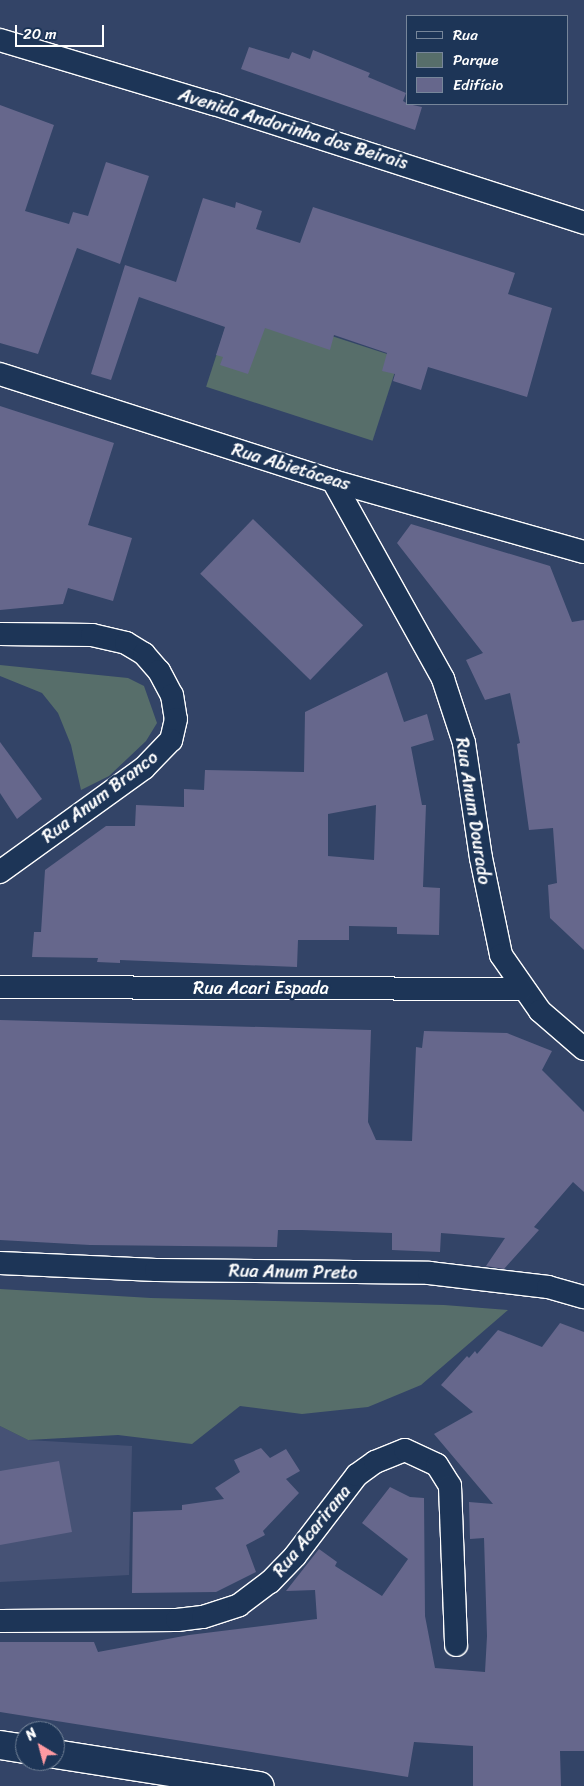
<!DOCTYPE html>
<meta charset="utf-8">
<style>
body{margin:0}
#map{position:relative;width:584px;height:1786px;overflow:hidden;background:#334467;font-family:Sriracha,sans-serif}
div>[style]{position:absolute}
[style*='--x']{left:calc(var(--x)*1px);top:calc(var(--y)*1px);width:calc(var(--w)*1px);rotate:calc(var(--a)*1deg)}
.built>*{inset:0;background:#465275}
.green>*{inset:0;background:#576e6a;transform-origin:0 0}
.building>*{inset:0;background:#66678c;transform-origin:0 0}
.roads{filter:drop-shadow(1px 0 #fff) drop-shadow(-1px 0 #fff) drop-shadow(0 1px #fff) drop-shadow(0 -1px #fff)}
.minor>*{height:22px;margin:-11px;padding:0 11px;transform-origin:11px;border-radius:11px;background:#1d3557}
.tertiary>*{height:28px;margin:-14px;padding:0 14px;transform-origin:14px;border-radius:14px;background:#1d3557}
span{translate:-50% -50%;white-space:nowrap;text-align:center;line-height:1.15;-webkit-text-stroke:5px #1d3557;paint-order:stroke}
.street-label{font-size:18px;color:#fff}
.legend{position:absolute;left:406px;top:15px;width:162px;height:90px;box-sizing:border-box;background:#1d3557;border:1px solid #77869a;margin:0;padding:6px 9px;list-style:none;font-size:15px;color:#fff}
.legend li{display:flex;align-items:center;gap:10px;height:25px}
.legend b{width:25px;border:1px solid #77869a}
.north{position:absolute;left:15px;top:1721px;width:50px;height:50px;box-sizing:border-box;background:#1d3557;border:1px solid #77869a;border-radius:50%;rotate:323deg;font-size:14px;font-weight:700;line-height:20px;text-align:center;color:#fff}
.north::after{content:'';display:block;margin:auto;width:18px;height:22px;background:#ff9aa2;clip-path:polygon(50% 0,100% 100%,50% 72%,0 100%)}
.scale{position:absolute;left:15px;top:25px;width:89px;height:22px;box-sizing:border-box;border:2px solid #fff;border-top:0;padding-left:6px;font-size:15px;line-height:18px;white-space:nowrap;color:#fff;-webkit-text-stroke:4px #1d3557;paint-order:stroke}
</style>
<div id="map">
<div class="built">
<i style="clip-path:polygon(0 1426px,28px 1440px,132px 1446px,129px 1575px,0 1582px)"></i>
</div>
<div class="green">
<i style="left:233px;top:304px;width:175px;height:87px;rotate:18deg"></i>
<i style="clip-path:polygon(0 665px,128px 678px,144px 686px,157px 723px,146px 741px,109px 776px,81px 790px,71px 745px,58px 713px,42px 693px,0 676px)"></i>
<i style="clip-path:polygon(0 1289px,151px 1298px,444px 1305px,508px 1310px,421px 1385px,368px 1407px,302px 1414px,240px 1406px,192px 1444px,118px 1435px,28px 1440px,0 1426px)"></i>
</div>
<div class="building">
<i style="clip-path:polygon(249px 47px,289px 59px,292px 52px,310px 59px,313px 50px,370px 73px,368px 77px,406px 93px,403px 101px,408px 104px,422px 107px,415px 130px,241px 69px)"></i>
<i style="clip-path:polygon(0 105px,54px 125px,25px 211px,69px 224px,73px 212px,88px 216px,106px 162px,149px 176px,120px 264px,77px 248px,38px 354px,0 343px)"></i>
<i style="clip-path:polygon(203px 198px,235px 208px,236px 202px,262px 211px,256px 229px,300px 243px,313px 207px,515px 273px,508px 294px,552px 308px,527px 397px,428px 367px,421px 390px,393px 381px,395px 374px,382px 371px,387px 353px,334px 335px,330px 350px,265px 328px,248px 374px,220px 365px,223px 357px,216px 355px,225px 327px,139px 297px,111px 380px,91px 374px,125px 265px,176px 282px)"></i>
<i style="clip-path:polygon(0 406px,114px 443px,88px 525px,132px 538px,113px 601px,68px 588px,63px 604px,0 610px)"></i>
<i style="left:253px;top:519px;width:153px;height:76px;rotate:44deg"></i>
<i style="clip-path:polygon(411px 524px,550px 566px,572px 622px,584px 620px,584px 950px,550px 918px,548px 885px,557px 883px,553px 828px,529px 830px,517px 744px,520px 743px,510px 693px,485px 700px,466px 660px,483px 653px,397px 543px)"></i>
<i style="clip-path:polygon(evenodd,387px 672px,404px 722px,427px 714px,434px 740px,411px 747px,422px 805px,426px 805px,423px 887px,440px 888px,439px 935px,397px 934px,397px 927px,349px 926px,349px 940px,298px 940px,297px 967px,120px 960px,120px 963px,97px 962px,98px 958px,32px 957px,34px 932px,41px 932px,45px 870px,106px 826px,135px 826px,136px 805px,184px 807px,184px 789px,204px 790px,205px 770px,304px 772px,305px 712px,387px 672px,376px 805px,374px 860px,328px 856px,328px 814px,376px 805px)"></i>
<i style="clip-path:polygon(0 742px,42px 799px,17px 819px,0 793px)"></i>
<i style="clip-path:polygon(0 1020px,371px 1030px,368px 1122px,376px 1140px,412px 1141px,416px 1047px,422px 1048px,424px 1031px,507px 1033px,552px 1051px,542px 1070px,584px 1112px,584px 1192px,573px 1182px,534px 1227px,539px 1230px,504px 1269px,486px 1266px,505px 1238px,441px 1233px,440px 1252px,392px 1250px,392px 1233px,302px 1230px,278px 1230px,277px 1247px,90px 1245px,0 1240px)"></i>
<i style="clip-path:polygon(560px 1323px,584px 1332px,584px 1751px,560px 1751px,561px 1786px,473px 1786px,473px 1746px,414px 1742px,408px 1777px,0 1712px,0 1642px,94px 1642px,98px 1652px,189px 1635px,317px 1619px,315px 1590px,286px 1591px,319px 1549px,337px 1562px,335px 1566px,382px 1596px,408px 1559px,362px 1523px,390px 1487px,410px 1497px,424px 1498px,425px 1616px,435px 1668px,485px 1672px,487px 1636px,484px 1538px,470px 1539px,469px 1502px,493px 1504px,434px 1434px,473px 1412px,441px 1385px,467px 1356px,469px 1358px,475px 1351px,477px 1354px,498px 1330px,542px 1347px)"></i>
<i style="clip-path:polygon(261px 1448px,270px 1458px,286px 1449px,300px 1471px,286px 1479px,299px 1493px,263px 1531px,265px 1535px,246px 1545px,256px 1572px,216px 1592px,132px 1593px,133px 1512px,182px 1510px,182px 1505px,224px 1499px,215px 1488px,240px 1472px,234px 1460px)"></i>
<i style="clip-path:polygon(59px 1461px,72px 1532px,0 1545px,0 1471px)"></i>
</div>
<div class="roads">
<div class="minor">
<i style="--x:0;--y:40;--w:223;--a:16.7"></i>
<i style="--x:214;--y:104;--w:389;--a:17.8"></i>
<i style="--x:0;--y:374;--w:350;--a:17.8"></i>
<i style="--x:333;--y:481;--w:261;--a:15.8"></i>
<i style="--x:333;--y:481;--w:227;--a:60.9"></i>
<i style="--x:443;--y:679;--w:67;--a:71.8"></i>
<i style="--x:464;--y:743;--w:116;--a:81.6"></i>
<i style="--x:481;--y:858;--w:99;--a:78.3"></i>
<i style="--x:501;--y:955;--w:68;--a:55.1"></i>
<i style="--x:540;--y:1011;--w:58;--a:40.8"></i>
<i style="--x:0;--y:634;--w:92;--a:0.6"></i>
<i style="--x:92;--y:635;--w:35;--a:13"></i>
<i style="--x:126;--y:643;--w:21;--a:31"></i>
<i style="--x:144;--y:654;--w:23;--a:49"></i>
<i style="--x:159;--y:671;--w:27;--a:62"></i>
<i style="--x:172;--y:695;--w:24;--a:81"></i>
<i style="--x:176;--y:719;--w:22;--a:103"></i>
<i style="--x:171;--y:740;--w:39;--a:134"></i>
<i style="--x:144;--y:768;--w:178;--a:144.2"></i>
<i style="--x:0;--y:987;--w:522;--a:0.22"></i>
<i style="--x:0;--y:1263;--w:156;--a:2.6"></i>
<i style="--x:156;--y:1270;--w:273;--a:0.6"></i>
<i style="--x:429;--y:1273;--w:120;--a:6.7"></i>
<i style="--x:548;--y:1287;--w:37;--a:16"></i>
<i style="--x:0;--y:1621;--w:177;--a:-0.3"></i>
<i style="--x:177;--y:1620;--w:26;--a:-7"></i>
<i style="--x:203;--y:1617;--w:38;--a:-18"></i>
<i style="--x:239;--y:1605;--w:39;--a:-37"></i>
<i style="--x:270;--y:1582;--w:36;--a:-46"></i>
<i style="--x:295;--y:1556;--w:102;--a:-52.6"></i>
<i style="--x:357;--y:1475;--w:22;--a:-36"></i>
<i style="--x:375;--y:1462;--w:32;--a:-22"></i>
<i style="--x:405;--y:1450;--w:35;--a:25"></i>
<i style="--x:437;--y:1465;--w:25;--a:58"></i>
<i style="--x:450;--y:1486;--w:159;--a:87.8"></i>
</div>
<div class="tertiary">
<i style="--x:0;--y:1745;--w:25;--a:9"></i>
<i style="--x:55;--y:1754;--w:207;--a:8.9"></i>
</div>
</div>
<div class="street-label">
<span style="left:293px;top:129px;rotate:17deg">Avenida Andorinha dos Beirais</span>
<span style="left:291px;top:467px;rotate:17deg">Rua Abietáceas</span>
<span style="left:100px;top:797px;rotate:-37deg">Rua Anum Branco</span>
<span style="left:473px;top:811px;rotate:81deg">Rua Anum Dourado</span>
<span style="left:261px;top:988px">Rua Acari Espada</span>
<span style="left:293px;top:1272px;rotate:1deg">Rua Anum Preto</span>
<span style="left:312px;top:1531px;rotate:-51deg">Rua Acarirana</span>
</div>
<ul class="legend">
<li><b style="height:6px;background:#1d3557"></b>Rua</li>
<li><b style="height:14px;background:#576e6a"></b>Parque</li>
<li><b style="height:14px;background:#66678c"></b>Edifício</li>
</ul>
<div class="north">N</div>
<div class="scale">20 m</div>
</div>
